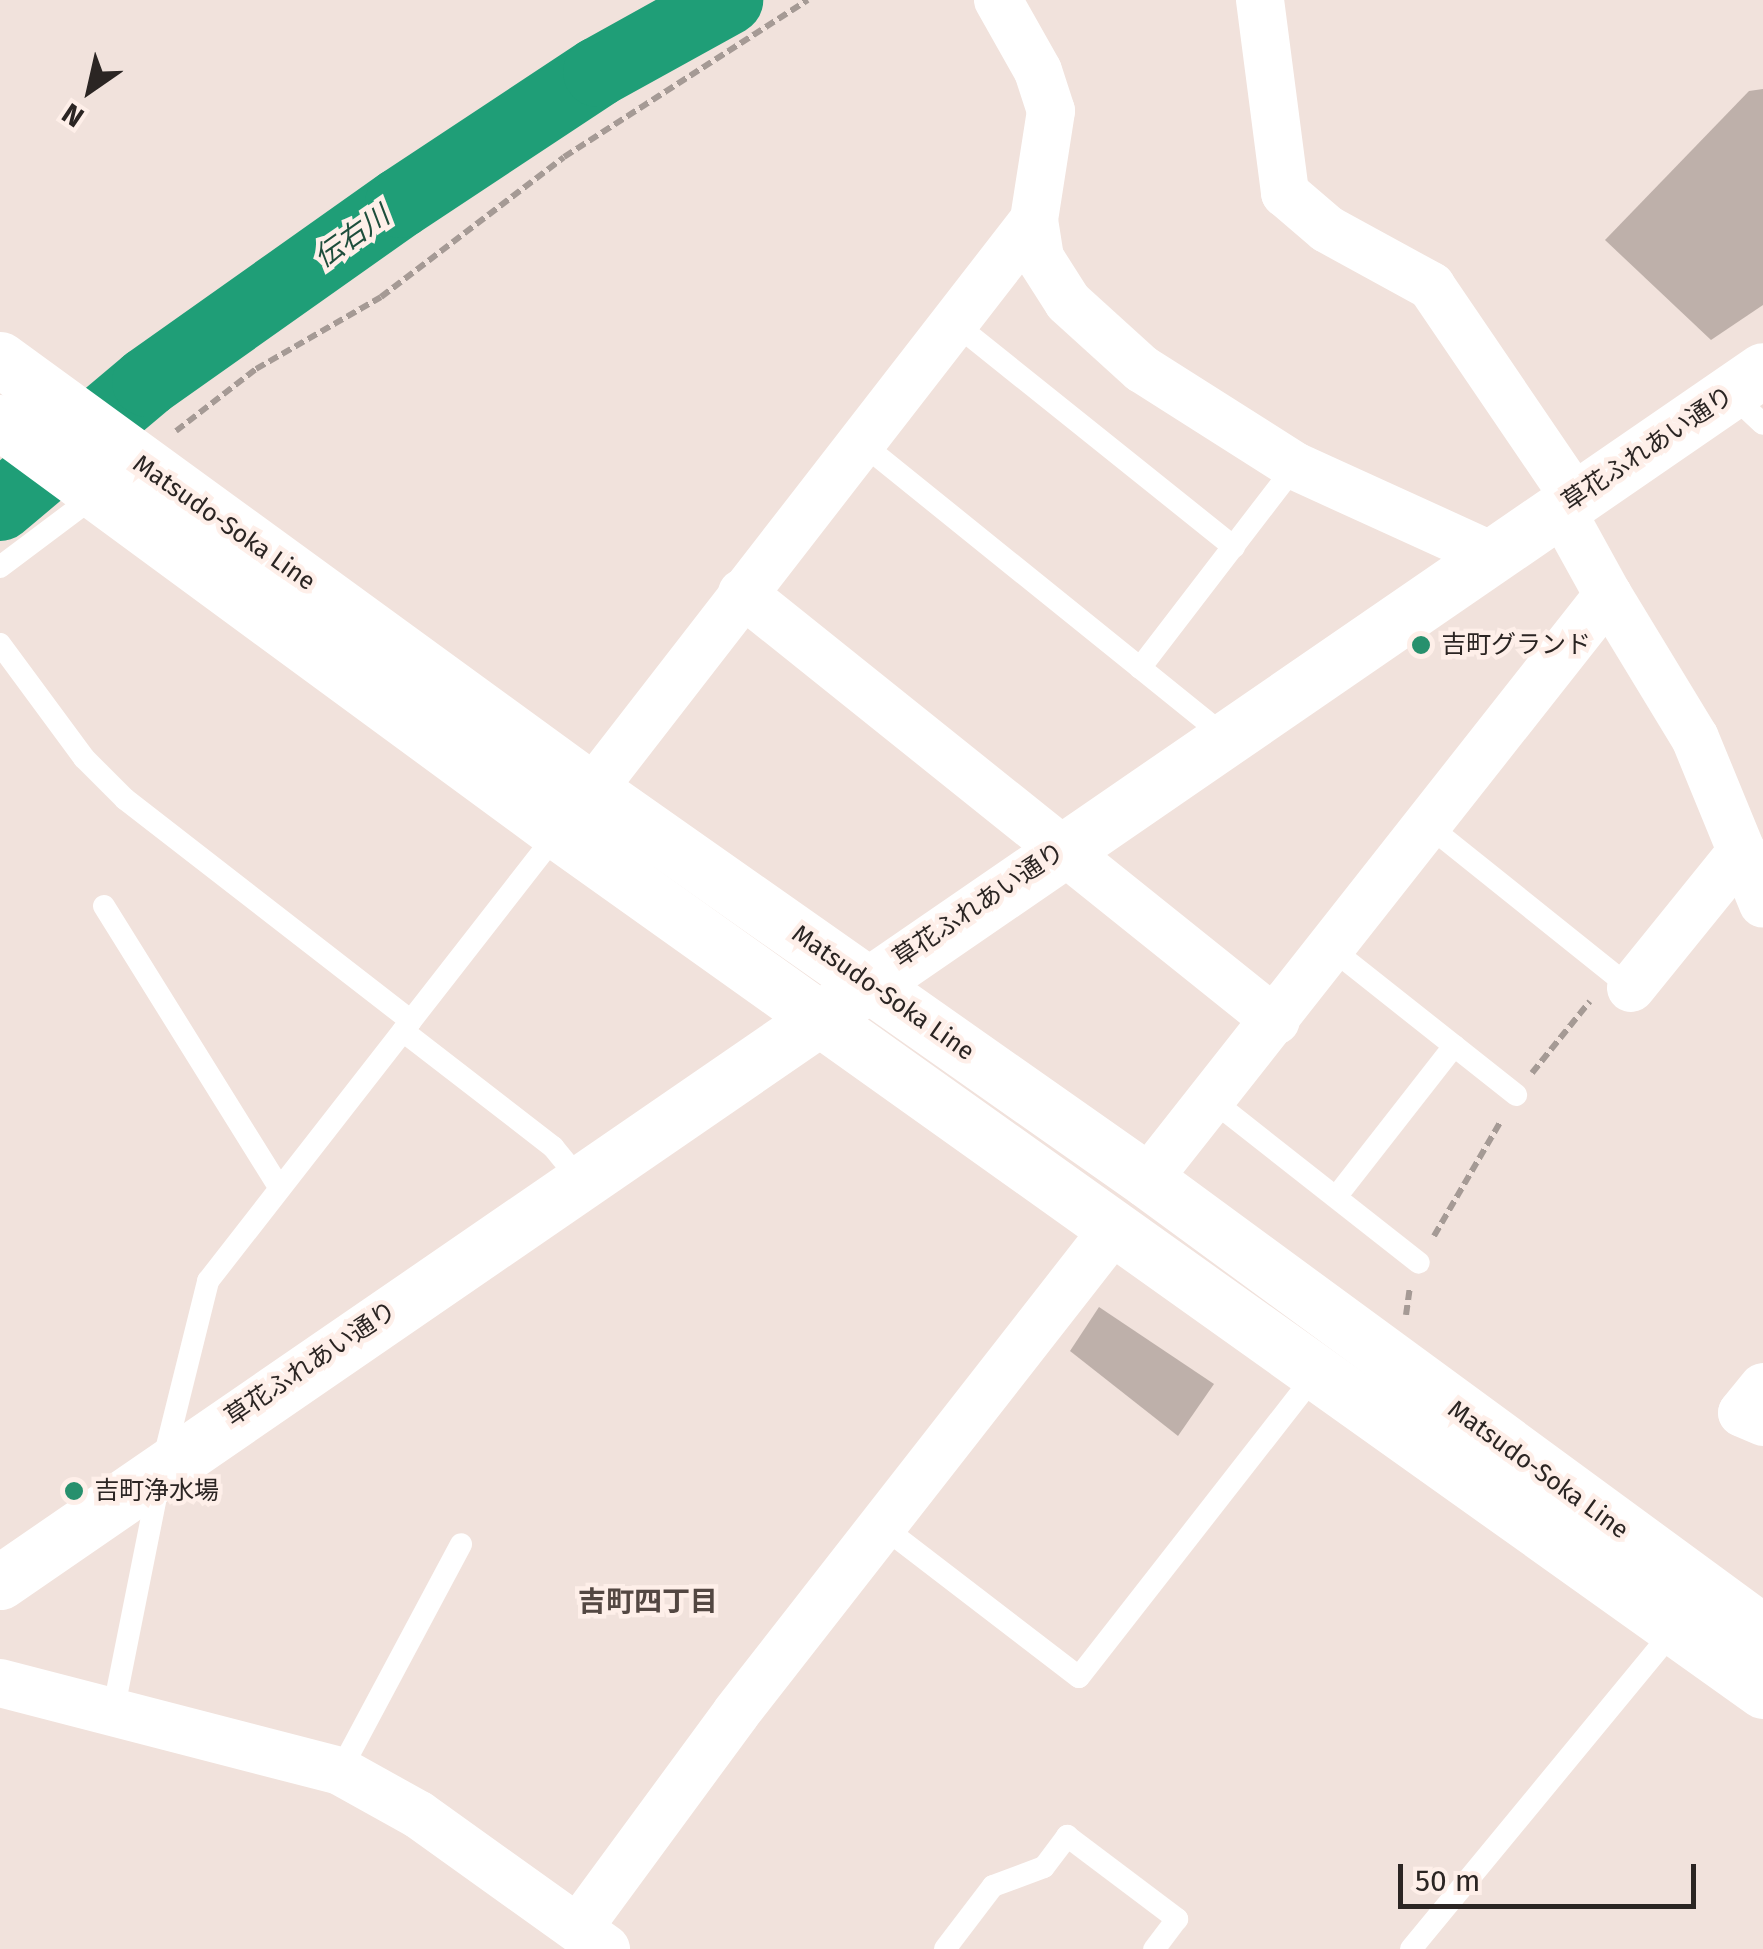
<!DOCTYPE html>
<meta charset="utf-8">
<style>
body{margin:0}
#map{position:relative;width:1763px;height:1949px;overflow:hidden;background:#f1e2dc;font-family:"Fira Sans","Noto Sans JP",sans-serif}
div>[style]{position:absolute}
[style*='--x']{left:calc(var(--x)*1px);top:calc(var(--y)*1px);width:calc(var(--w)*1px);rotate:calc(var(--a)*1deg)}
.river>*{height:70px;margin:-35px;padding:0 35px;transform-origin:35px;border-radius:35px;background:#1f9e77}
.building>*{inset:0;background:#beb0aa}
.path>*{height:6px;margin-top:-3px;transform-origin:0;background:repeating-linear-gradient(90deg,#a59a95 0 10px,transparent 0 15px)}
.lane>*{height:22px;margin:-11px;padding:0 11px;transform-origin:11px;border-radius:11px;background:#fff}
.street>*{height:48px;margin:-24px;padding:0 24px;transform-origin:24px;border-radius:24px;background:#fff}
.secondary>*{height:55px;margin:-27.5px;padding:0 27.5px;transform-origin:27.5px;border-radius:27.5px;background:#fff}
.primary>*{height:55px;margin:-27.5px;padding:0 27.5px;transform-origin:27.5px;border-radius:27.5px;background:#fff}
.dots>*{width:28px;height:28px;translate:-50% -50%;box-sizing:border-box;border:5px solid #feefe9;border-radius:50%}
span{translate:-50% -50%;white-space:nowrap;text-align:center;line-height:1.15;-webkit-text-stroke:9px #feefe9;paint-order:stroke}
.street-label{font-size:25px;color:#2b2523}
.poi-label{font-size:25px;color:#2b2523}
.left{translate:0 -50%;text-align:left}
.water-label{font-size:28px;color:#1e4e3c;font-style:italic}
.neighbourhood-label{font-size:28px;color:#534742;font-weight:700}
.north{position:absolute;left:40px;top:40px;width:100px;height:100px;-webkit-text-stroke:8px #feefe9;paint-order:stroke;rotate:214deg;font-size:28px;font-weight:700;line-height:40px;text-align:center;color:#2b2523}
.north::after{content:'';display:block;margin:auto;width:35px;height:45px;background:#2b2523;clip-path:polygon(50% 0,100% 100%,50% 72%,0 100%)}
.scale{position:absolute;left:1398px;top:1864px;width:298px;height:45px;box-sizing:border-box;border:5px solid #2b2523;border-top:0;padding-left:12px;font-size:30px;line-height:35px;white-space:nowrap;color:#2b2523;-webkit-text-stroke:8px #feefe9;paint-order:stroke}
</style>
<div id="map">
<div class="river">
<i style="--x:0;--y:506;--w:192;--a:-40.1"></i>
<i style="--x:147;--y:382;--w:310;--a:-35.3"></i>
<i style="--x:400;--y:203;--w:237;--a:-33.5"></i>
<i style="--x:598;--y:72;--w:149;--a:-29"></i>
</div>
<div class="building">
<i style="clip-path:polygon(1763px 89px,1763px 305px,1711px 340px,1605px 240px,1749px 91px)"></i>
<i style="clip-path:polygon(1099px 1307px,1214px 1384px,1178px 1436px,1070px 1351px)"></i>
</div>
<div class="path">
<i style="--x:176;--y:431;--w:101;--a:-37.8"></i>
<i style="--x:256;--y:369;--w:144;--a:-29.9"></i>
<i style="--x:381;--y:297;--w:230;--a:-37.4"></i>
<i style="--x:564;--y:157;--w:290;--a:-32.8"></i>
<i style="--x:1532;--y:1073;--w:92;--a:-51.1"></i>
<i style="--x:1434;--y:1236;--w:133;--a:-59.8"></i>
<i style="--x:1406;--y:1315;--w:28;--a:-82"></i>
</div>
<div class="lane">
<i style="--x:953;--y:322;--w:360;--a:38.7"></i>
<i style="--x:1730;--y:393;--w:45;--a:43.2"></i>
<i style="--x:859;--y:441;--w:471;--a:38.9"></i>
<i style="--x:0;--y:567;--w:120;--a:-36.9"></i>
<i style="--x:0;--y:644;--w:142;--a:53.6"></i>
<i style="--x:84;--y:758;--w:58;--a:45"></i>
<i style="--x:125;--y:799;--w:362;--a:37.8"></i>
<i style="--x:1140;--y:668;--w:255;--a:-52.5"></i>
<i style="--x:1430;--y:827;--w:258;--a:38.7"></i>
<i style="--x:104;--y:906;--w:329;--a:58.1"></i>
<i style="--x:1332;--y:949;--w:235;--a:38.4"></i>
<i style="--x:403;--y:1031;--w:190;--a:37.7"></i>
<i style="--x:553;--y:1147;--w:43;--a:50.7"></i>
<i style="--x:1212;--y:1100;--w:263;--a:38.2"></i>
<i style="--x:1336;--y:1197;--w:192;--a:-52"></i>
<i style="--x:882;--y:1526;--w:248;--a:37.5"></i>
<i style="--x:1079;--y:1677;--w:387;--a:-52"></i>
<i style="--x:113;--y:1712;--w:251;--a:-78.7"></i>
<i style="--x:162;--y:1466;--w:191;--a:-76"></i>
<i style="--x:208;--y:1281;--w:569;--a:-52.06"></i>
<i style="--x:340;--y:1771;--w:257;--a:-61.9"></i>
<i style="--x:945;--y:1949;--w:79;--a:-52.7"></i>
<i style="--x:993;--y:1886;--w:54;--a:-20.4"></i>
<i style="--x:1044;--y:1867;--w:39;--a:-53"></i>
<i style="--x:1067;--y:1836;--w:138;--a:37"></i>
<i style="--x:1177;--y:1919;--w:38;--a:127"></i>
<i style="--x:1411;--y:1949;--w:416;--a:-50.5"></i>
</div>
<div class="street">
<i style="--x:998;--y:0;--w:81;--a:60.6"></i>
<i style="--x:1038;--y:71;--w:42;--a:72"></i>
<i style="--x:1051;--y:111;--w:110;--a:98.9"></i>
<i style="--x:1034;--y:220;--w:38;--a:81"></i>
<i style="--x:1040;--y:258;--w:52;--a:57.5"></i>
<i style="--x:1068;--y:302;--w:100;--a:42.2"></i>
<i style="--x:1142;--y:369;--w:181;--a:32.4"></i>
<i style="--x:1295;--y:466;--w:214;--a:24.5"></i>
<i style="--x:1260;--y:0;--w:195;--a:82.6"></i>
<i style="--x:1285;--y:193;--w:55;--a:40.6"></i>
<i style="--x:1327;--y:229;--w:119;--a:28.7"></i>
<i style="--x:1431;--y:286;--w:256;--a:55.8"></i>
<i style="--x:742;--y:593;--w:684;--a:38.71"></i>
<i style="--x:1608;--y:595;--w:167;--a:58.7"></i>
<i style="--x:1695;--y:738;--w:179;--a:67.7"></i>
<i style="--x:592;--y:790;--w:721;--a:-52.21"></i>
<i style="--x:1631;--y:988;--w:176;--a:-51"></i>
<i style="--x:1147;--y:1180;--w:745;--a:-51.76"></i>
<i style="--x:1608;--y:595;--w:99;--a:-118.9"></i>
<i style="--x:1763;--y:1387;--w:33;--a:129"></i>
<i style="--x:1742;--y:1413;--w:23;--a:23"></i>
<i style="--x:0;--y:1683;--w:351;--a:14.5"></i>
<i style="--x:340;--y:1771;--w:90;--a:29.1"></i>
<i style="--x:419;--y:1815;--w:230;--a:35.6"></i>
<i style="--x:579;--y:1927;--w:265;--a:-53.7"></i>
<i style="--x:736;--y:1713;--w:614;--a:-52.01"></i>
</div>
<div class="secondary">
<i style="--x:0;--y:1582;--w:2139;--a:-34.51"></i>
</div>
<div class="primary">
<i style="--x:0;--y:359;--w:732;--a:36.06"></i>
<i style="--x:592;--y:790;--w:678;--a:35.1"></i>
<i style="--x:1147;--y:1180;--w:764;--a:36.27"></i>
<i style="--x:0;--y:422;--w:692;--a:36.31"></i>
<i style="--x:558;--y:832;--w:1480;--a:35.48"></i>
</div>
<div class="dots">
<i style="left:1421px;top:645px;background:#27906d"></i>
<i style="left:74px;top:1491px;background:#27906d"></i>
</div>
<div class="street-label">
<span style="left:1648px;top:449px;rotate:-34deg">草花ふれあい通り</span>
<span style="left:224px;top:523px;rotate:35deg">Matsudo-Soka Line</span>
<span style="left:979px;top:905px;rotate:-34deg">草花ふれあい通り</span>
<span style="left:883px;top:993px;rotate:35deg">Matsudo-Soka Line</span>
<span style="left:311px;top:1364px;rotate:-34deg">草花ふれあい通り</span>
<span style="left:1538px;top:1470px;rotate:36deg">Matsudo-Soka Line</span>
</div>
<div class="poi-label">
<span class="left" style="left:1441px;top:645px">吉町グランド</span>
<span class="left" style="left:94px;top:1491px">吉町浄水場</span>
</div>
<div class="water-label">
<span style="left:352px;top:237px;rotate:-35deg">伝右川</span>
</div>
<div class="neighbourhood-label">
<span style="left:648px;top:1602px">吉町四丁目</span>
</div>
<div class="north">N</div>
<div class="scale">50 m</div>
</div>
